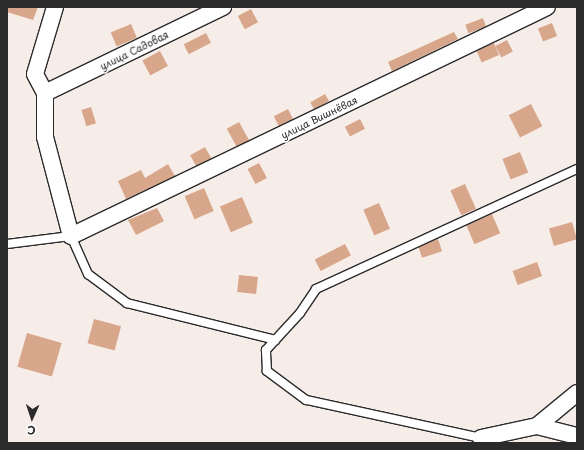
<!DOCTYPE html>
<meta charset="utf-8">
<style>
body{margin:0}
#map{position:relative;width:584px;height:450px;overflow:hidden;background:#f7ede8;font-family:"Playpen Sans",sans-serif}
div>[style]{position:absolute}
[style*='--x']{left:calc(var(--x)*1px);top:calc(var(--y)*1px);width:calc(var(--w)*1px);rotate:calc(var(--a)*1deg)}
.building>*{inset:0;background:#d8a78b;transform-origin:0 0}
.roads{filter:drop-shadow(1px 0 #2b2b2b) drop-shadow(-1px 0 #2b2b2b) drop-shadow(0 1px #2b2b2b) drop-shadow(0 -1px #2b2b2b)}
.lane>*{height:8px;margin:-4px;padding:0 4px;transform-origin:4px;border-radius:4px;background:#fff}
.street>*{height:16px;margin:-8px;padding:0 8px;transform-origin:8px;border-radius:8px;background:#fff}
span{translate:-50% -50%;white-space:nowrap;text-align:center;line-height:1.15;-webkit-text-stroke:3.5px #fff;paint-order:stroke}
.street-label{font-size:10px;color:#2b2b2b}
.frame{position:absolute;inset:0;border:8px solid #2b2b2b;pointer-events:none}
.north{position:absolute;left:12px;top:398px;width:40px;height:40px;-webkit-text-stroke:3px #fff;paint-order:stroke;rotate:183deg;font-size:11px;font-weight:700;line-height:16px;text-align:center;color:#2b2b2b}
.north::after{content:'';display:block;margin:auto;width:14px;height:18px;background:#2b2b2b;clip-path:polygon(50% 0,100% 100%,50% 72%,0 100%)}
</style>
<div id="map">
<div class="building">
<i style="clip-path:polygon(7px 7px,38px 7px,33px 20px,7px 12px)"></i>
<i style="left:251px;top:9px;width:15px;height:15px;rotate:62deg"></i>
<i style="left:483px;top:18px;width:9px;height:19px;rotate:69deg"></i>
<i style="left:552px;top:23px;width:14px;height:15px;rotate:69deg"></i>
<i style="left:131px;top:24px;width:15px;height:22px;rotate:67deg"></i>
<i style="clip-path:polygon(454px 32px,458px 39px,392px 71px,388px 62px)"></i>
<i style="left:206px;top:33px;width:11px;height:25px;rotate:63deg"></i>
<i style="left:507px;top:40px;width:13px;height:13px;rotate:63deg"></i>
<i style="left:494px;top:43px;width:13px;height:19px;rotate:67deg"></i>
<i style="left:160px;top:51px;width:17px;height:20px;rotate:62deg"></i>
<i style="left:325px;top:94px;width:8px;height:17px;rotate:60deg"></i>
<i style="left:531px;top:104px;width:25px;height:25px;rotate:63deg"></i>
<i style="left:91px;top:107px;width:17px;height:10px;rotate:73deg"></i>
<i style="left:288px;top:109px;width:11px;height:16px;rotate:63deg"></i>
<i style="left:360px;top:119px;width:11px;height:17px;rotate:63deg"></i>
<i style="left:239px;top:122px;width:21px;height:14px;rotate:61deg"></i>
<i style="left:205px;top:147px;width:13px;height:17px;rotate:61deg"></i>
<i style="left:520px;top:152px;width:22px;height:19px;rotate:68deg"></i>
<i style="left:259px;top:163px;width:17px;height:13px;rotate:62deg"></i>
<i style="clip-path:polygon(168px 164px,175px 176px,126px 199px,118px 181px,141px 170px,145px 178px)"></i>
<i style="left:465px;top:184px;width:27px;height:16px;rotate:66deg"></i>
<i style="left:204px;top:188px;width:25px;height:21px;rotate:67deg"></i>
<i style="left:242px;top:197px;width:28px;height:24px;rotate:67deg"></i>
<i style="left:379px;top:203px;width:28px;height:17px;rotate:67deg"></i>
<i style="clip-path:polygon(157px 208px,164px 221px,136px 235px,128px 220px)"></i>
<i style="left:492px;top:214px;width:21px;height:28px;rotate:67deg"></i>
<i style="left:572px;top:222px;width:18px;height:24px;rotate:74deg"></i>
<i style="left:438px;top:239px;width:13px;height:21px;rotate:72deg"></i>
<i style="left:345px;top:244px;width:13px;height:34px;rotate:63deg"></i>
<i style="left:537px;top:262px;width:15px;height:26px;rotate:70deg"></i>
<i style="left:239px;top:275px;width:19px;height:17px;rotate:6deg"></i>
<i style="left:94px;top:319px;width:28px;height:25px;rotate:15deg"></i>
<i style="left:27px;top:333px;width:36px;height:35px;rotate:16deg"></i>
</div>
<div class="roads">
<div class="lane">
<i style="--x:7;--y:244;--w:64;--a:-7.1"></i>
<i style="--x:71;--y:236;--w:42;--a:65.9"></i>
<i style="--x:88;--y:274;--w:49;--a:36.6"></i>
<i style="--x:127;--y:303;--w:153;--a:14"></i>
<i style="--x:481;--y:438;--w:179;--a:-167.7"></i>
<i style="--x:306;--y:400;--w:49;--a:-143.4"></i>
<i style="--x:267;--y:371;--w:21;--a:-93"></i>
<i style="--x:266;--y:350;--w:50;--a:-47.4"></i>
<i style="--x:300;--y:313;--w:29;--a:-56"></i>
<i style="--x:316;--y:289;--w:287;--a:-24.7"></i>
</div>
<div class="street">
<i style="--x:45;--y:93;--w:44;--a:90"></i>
<i style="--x:45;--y:137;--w:102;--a:75.3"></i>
<i style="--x:71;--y:236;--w:528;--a:-25.69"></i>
<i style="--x:45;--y:93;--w:198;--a:-25.8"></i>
<i style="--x:45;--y:93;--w:21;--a:-118"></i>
<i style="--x:35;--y:74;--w:70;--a:-73.4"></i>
<i style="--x:537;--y:426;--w:41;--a:14"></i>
<i style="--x:481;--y:438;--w:57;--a:-12.1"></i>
<i style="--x:537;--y:426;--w:52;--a:-39.5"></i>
</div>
</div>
<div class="street-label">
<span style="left:134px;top:50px;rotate:-26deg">улица Садовая</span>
<span style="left:319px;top:117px;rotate:-26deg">улица Вишнёвая</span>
</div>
<div class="frame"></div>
<div class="north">С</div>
</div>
